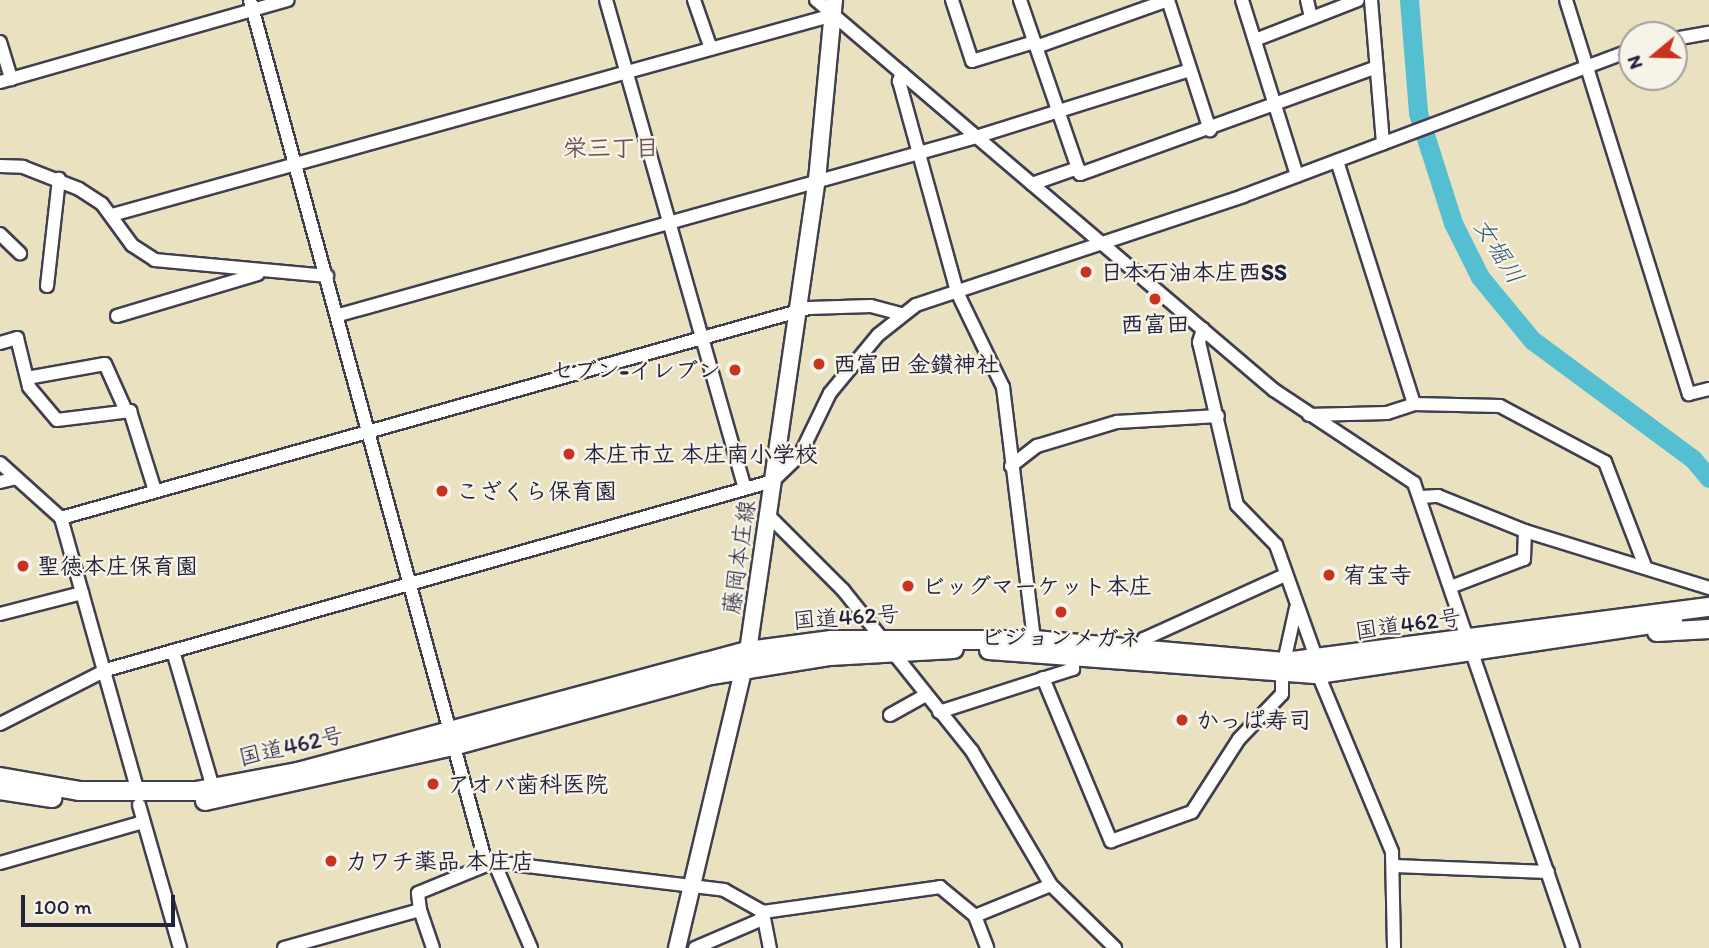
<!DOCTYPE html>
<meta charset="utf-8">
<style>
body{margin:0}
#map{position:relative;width:1709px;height:948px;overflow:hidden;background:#e9e1bf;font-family:Itim,"Klee One",sans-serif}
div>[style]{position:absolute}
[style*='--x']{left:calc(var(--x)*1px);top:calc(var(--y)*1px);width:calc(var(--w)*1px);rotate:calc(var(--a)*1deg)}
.river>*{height:19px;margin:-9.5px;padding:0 9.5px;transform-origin:9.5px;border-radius:9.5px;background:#54bfd0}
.roads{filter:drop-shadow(2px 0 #403f4f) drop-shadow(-2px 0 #403f4f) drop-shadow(0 2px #403f4f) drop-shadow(0 -2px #403f4f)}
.minor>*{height:12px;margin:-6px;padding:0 6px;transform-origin:6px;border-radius:6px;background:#fff}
.major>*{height:16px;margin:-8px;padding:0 8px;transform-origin:8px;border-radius:8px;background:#fff}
.highway>*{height:18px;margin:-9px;padding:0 9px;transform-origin:9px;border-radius:9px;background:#fff}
.dots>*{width:19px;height:19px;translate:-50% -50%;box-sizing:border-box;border:4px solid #f7f3e8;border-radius:50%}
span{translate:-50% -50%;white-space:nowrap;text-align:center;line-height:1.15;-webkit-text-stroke:5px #f7f3e8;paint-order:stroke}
.poi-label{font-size:23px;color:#22223b;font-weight:700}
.left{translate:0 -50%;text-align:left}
.right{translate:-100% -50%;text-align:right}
.street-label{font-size:23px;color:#22223b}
.neighbourhood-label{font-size:24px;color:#695153;font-weight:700}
.water-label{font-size:24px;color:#34596f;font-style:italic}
.north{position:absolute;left:1618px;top:21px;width:70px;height:70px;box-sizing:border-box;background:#f7f3e8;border:2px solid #a29fa3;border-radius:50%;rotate:251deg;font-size:19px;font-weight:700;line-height:28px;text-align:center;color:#22223b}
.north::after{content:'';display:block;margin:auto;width:24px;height:32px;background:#c8321e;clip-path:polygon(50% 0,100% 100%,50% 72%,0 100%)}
.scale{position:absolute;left:21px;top:895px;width:154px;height:32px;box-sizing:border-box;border:4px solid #22223b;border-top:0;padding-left:9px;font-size:21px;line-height:24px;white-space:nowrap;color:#22223b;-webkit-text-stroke:5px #f7f3e8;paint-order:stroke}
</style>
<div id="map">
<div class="river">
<i style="--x:1409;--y:0;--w:113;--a:85.4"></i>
<i style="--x:1418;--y:113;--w:115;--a:72.3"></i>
<i style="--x:1453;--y:223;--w:60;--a:63.4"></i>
<i style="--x:1480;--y:277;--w:82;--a:50.5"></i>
<i style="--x:1532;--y:340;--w:200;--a:36.5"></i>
<i style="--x:1693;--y:459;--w:25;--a:50"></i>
</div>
<div class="roads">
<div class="minor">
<i style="--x:250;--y:0;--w:895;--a:74.71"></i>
<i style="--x:606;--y:0;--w:508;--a:74.13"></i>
<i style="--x:694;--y:0;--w:49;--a:70.8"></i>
<i style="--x:816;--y:0;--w:602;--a:40.42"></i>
<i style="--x:1274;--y:390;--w:168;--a:33.6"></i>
<i style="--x:1414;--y:483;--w:491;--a:71.1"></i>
<i style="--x:952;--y:0;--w:64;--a:71.8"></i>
<i style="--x:972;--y:61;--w:65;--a:-17"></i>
<i style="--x:1020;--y:0;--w:184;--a:71"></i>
<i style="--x:1080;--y:174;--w:313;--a:-19.8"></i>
<i style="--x:1168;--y:0;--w:137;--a:72.1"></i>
<i style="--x:1242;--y:0;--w:184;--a:72.6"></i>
<i style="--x:1307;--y:0;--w:18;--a:77"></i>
<i style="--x:1371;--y:0;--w:144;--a:85.2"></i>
<i style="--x:1566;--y:0;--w:413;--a:72.7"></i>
<i style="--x:1689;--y:394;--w:21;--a:-14"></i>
<i style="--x:1674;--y:39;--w:36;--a:-10"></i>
<i style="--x:1255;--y:40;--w:110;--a:-21.2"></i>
<i style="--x:0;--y:42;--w:39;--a:73"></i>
<i style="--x:1036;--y:47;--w:140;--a:-19.6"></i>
<i style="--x:902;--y:73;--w:9;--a:111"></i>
<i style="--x:899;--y:81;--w:219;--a:74.6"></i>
<i style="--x:957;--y:292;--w:106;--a:64.2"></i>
<i style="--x:1003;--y:387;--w:255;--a:83"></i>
<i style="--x:0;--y:82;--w:299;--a:-15.9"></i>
<i style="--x:1337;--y:161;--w:255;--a:72.4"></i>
<i style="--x:0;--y:166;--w:23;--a:2"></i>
<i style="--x:23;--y:167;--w:60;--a:21.4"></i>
<i style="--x:79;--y:189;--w:27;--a:33"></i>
<i style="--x:102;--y:204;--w:51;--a:53.8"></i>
<i style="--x:132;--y:245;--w:27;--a:33"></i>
<i style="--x:155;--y:260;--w:173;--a:5.3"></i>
<i style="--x:1032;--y:184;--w:49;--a:-19.2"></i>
<i style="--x:112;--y:215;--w:748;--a:-15.5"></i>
<i style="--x:0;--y:234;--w:28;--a:44"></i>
<i style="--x:47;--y:286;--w:108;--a:-83.6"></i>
<i style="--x:339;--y:315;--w:661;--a:-15.61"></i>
<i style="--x:976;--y:137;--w:224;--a:-17.4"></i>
<i style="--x:117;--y:316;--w:147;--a:-16.6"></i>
<i style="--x:1203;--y:329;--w:14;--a:107"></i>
<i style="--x:1199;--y:342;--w:167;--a:76.9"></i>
<i style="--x:1237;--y:505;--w:56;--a:45.7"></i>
<i style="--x:1276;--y:545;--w:122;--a:70.4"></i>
<i style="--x:0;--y:343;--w:18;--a:-16"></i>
<i style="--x:17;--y:338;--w:50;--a:76.2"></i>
<i style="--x:29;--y:387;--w:43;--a:49.7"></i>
<i style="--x:57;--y:420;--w:74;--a:-7"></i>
<i style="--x:130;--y:411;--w:84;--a:72.6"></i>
<i style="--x:27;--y:378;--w:79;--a:-10.2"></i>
<i style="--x:105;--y:364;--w:51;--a:65.9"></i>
<i style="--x:1309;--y:415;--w:78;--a:-1.5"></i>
<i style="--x:1387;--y:413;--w:28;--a:-18"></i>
<i style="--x:1414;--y:404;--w:86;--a:1.3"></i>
<i style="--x:1500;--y:406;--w:119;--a:28.1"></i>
<i style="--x:1605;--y:462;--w:111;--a:69"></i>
<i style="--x:0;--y:463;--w:82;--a:42"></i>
<i style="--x:61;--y:518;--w:288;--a:74.3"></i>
<i style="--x:1011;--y:466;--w:33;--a:-38"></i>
<i style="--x:1037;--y:446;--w:84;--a:-16.7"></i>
<i style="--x:1117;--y:422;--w:101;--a:-3.4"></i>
<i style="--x:0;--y:482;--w:16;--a:-14"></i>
<i style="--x:1422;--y:497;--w:16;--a:-4"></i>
<i style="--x:1438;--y:496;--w:94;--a:21.9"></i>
<i style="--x:1525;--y:531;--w:193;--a:17.2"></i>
<i style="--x:769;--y:516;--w:105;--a:45"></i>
<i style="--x:843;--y:590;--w:206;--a:51.3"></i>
<i style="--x:972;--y:751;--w:156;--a:59.5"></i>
<i style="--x:1051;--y:885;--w:90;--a:44.5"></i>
<i style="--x:61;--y:518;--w:777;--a:-15.68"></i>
<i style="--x:809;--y:308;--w:62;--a:-1.8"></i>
<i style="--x:871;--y:306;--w:31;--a:15"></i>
<i style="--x:1453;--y:586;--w:76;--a:-20.8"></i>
<i style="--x:1524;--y:559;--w:28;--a:-88"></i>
<i style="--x:0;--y:614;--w:85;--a:-14.4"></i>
<i style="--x:173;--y:651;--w:143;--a:73.7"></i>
<i style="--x:1137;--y:651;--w:14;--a:-60"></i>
<i style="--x:1144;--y:639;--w:155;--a:-24.4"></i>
<i style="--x:1284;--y:662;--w:55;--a:-77.5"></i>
<i style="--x:1318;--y:674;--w:193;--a:67.4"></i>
<i style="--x:1392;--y:852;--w:96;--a:88.8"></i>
<i style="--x:1043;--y:678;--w:177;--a:67.4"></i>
<i style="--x:1111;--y:841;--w:86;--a:-19.7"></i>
<i style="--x:1192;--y:812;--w:87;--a:-57.2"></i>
<i style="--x:1239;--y:739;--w:62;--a:-46.3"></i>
<i style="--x:1282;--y:694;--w:19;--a:-90"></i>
<i style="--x:939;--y:712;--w:141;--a:-17.8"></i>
<i style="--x:1073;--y:669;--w:12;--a:-90"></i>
<i style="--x:890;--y:715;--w:41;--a:-29.1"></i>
<i style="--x:0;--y:724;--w:119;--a:-27"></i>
<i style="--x:106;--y:670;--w:693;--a:-15.82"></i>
<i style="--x:773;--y:481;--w:37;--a:-44"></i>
<i style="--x:800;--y:455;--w:69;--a:-64.2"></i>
<i style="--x:830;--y:393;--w:75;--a:-50.4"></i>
<i style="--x:878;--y:335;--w:48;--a:-38.3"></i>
<i style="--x:916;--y:305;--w:345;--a:-18.4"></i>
<i style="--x:1243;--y:196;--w:415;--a:-20.6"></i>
<i style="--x:139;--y:805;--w:149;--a:74"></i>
<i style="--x:494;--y:862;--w:94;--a:66.7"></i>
<i style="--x:0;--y:863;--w:149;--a:-16"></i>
<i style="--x:1394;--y:866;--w:154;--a:2.2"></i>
<i style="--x:420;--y:910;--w:40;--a:71.1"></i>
<i style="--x:763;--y:913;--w:36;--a:79"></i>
<i style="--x:975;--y:916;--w:82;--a:-22.2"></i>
<i style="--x:284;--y:948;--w:141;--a:-15.6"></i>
<i style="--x:420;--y:910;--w:17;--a:-97"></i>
<i style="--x:418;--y:893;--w:82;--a:-22.2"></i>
<i style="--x:494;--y:862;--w:232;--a:6.9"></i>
<i style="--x:724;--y:890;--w:45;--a:29.4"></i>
<i style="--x:763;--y:912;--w:179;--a:-8"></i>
<i style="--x:940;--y:887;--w:45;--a:39.6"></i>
<i style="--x:975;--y:916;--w:34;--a:69"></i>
<i style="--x:695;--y:948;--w:71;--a:-23.3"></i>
<i style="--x:760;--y:920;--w:9;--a:-69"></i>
</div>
<div class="major">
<i style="--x:677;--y:948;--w:305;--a:-76.6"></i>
<i style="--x:748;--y:651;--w:476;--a:-81.7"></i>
<i style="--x:817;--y:180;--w:181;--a:-84.6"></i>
</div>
<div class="highway">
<i style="--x:1657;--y:632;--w:52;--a:-3.3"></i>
<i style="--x:989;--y:650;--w:330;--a:4.2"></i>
<i style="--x:1318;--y:674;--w:359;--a:-8.5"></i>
<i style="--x:0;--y:777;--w:80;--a:10"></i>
<i style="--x:79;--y:791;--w:117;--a:0"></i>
<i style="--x:196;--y:791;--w:104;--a:-10.6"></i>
<i style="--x:298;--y:772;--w:466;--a:-15.1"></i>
<i style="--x:748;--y:651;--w:84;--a:-7.5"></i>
<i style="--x:831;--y:640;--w:203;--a:0"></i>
<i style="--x:1034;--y:640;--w:251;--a:5"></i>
<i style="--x:1284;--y:662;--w:429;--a:-7.4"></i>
<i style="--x:0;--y:790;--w:53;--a:8.7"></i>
<i style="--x:205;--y:801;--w:254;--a:-12.5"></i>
<i style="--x:453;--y:746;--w:268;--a:-15.4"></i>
<i style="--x:711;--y:675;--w:121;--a:-9.1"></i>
<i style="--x:830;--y:656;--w:124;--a:-3.2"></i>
</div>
</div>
<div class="dots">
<i style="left:1086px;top:272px;background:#c8321e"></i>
<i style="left:1155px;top:299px;background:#c8321e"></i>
<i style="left:819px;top:364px;background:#c8321e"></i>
<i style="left:735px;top:370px;background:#c8321e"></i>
<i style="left:569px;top:454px;background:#c8321e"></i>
<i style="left:442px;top:491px;background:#c8321e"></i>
<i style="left:23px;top:566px;background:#c8321e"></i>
<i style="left:1329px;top:575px;background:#c8321e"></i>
<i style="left:908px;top:586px;background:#c8321e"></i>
<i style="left:1061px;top:612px;background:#c8321e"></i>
<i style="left:1182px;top:720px;background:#c8321e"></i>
<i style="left:433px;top:784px;background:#c8321e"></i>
<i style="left:331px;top:861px;background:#c8321e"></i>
</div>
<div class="poi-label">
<span class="left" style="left:1100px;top:272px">日本石油本庄西SS</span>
<span style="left:1155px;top:324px">西富田</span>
<span class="left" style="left:833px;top:364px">西富田 金鑚神社</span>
<span class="right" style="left:721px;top:370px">セブン-イレブン</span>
<span class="left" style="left:583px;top:454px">本庄市立 本庄南小学校</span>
<span class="left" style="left:456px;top:491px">こざくら保育園</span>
<span class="left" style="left:37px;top:566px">聖徳本庄保育園</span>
<span class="left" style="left:1343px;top:575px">宥宝寺</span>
<span class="left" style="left:922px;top:586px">ビッグマーケット本庄</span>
<span style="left:1061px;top:637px">ビジョンメガネ</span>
<span class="left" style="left:1196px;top:720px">かっぱ寿司</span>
<span class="left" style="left:447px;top:784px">アオバ歯科医院</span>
<span class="left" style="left:345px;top:861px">カワチ薬品 本庄店</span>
</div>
<div class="street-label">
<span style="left:739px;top:557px;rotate:-82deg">藤岡本庄線</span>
<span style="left:846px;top:617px;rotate:-4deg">国道462号</span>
<span style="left:1408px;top:624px;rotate:-8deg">国道462号</span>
<span style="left:291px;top:746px;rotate:-13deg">国道462号</span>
</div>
<div class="neighbourhood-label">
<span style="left:611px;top:148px">栄三丁目</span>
</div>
<div class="water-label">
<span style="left:1499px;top:251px;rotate:58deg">女堀川</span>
</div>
<div class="north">N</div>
<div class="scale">100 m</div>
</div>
